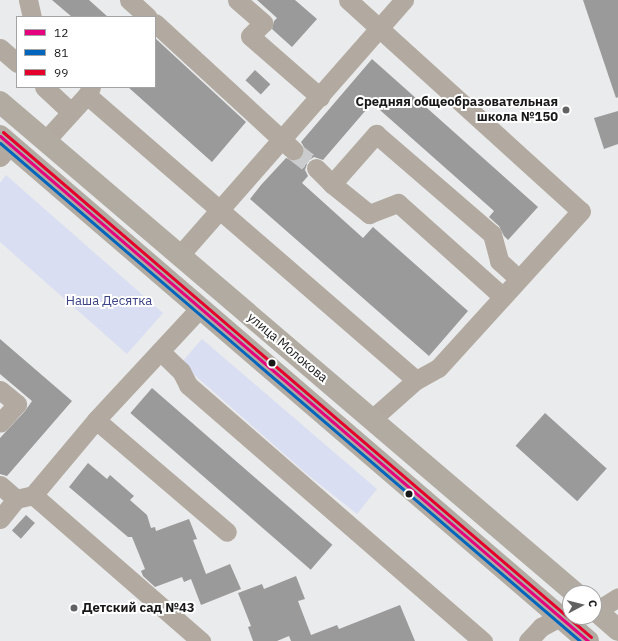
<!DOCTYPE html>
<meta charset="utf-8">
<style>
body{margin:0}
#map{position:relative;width:618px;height:641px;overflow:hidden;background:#eaebec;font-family:"IBM Plex Sans",sans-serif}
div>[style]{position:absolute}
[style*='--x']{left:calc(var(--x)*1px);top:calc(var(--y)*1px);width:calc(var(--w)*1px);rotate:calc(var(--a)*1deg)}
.green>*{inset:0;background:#dadef2}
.building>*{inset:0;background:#9a9a9b;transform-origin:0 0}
.minor-tunnel>*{height:19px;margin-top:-9.5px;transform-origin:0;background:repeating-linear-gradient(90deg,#cacbcc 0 19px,transparent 0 29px)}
.minor>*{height:19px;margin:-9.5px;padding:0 9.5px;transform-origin:9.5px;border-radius:9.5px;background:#b2aaa0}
.major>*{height:22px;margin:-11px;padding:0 11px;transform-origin:11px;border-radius:11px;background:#b2aba2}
.bus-1>*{height:3px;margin:-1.5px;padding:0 1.5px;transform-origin:1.5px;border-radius:1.5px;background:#e5007d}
.bus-2>*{height:3px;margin:-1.5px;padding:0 1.5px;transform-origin:1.5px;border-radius:1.5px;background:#0065bd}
.bus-3>*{height:3px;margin:-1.5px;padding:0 1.5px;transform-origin:1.5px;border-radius:1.5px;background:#e4002b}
.dots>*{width:11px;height:11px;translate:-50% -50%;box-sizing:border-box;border:2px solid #fff;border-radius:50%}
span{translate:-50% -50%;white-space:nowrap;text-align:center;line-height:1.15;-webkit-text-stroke:4px #fff;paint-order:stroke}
.poi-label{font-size:13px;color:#181819;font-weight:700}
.right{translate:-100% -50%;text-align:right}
.left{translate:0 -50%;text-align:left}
.park-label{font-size:13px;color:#3d4487}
.street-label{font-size:13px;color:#181819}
.legend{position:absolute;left:16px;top:16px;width:140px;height:72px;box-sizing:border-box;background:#fff;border:1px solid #a3a3a3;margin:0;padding:5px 7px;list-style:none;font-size:12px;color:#181819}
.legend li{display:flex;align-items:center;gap:8px;height:20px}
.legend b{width:20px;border:1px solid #a3a3a3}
.north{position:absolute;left:562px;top:585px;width:40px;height:40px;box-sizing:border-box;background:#fff;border:1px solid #a3a3a3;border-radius:50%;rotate:83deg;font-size:11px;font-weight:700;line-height:16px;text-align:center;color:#181819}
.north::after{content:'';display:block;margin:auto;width:14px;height:18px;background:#626263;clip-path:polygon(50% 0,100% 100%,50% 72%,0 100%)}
</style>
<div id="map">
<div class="green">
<i style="clip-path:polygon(6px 175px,163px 313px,127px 354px,0 242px,0 183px)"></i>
<i style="clip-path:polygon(202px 339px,377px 489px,357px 514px,308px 475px,181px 363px)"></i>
</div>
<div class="building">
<i style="clip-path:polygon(52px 0,89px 0,108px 17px,72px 17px)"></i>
<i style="clip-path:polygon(257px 0,295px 0,317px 19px,292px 47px,272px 29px,274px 21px,277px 18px)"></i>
<i style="clip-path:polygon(583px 0,618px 0,618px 97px,616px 98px)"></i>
<i style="clip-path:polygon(155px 38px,246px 122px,212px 162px,128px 87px,155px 87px)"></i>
<i style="clip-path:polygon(372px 59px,538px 207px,508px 240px,504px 236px,499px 226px,489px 217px,494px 211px,372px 103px,323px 160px,314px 157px,308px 161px,305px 170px,308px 176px,302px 183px,363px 238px,373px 227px,468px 311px,429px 356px,250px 199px,261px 185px,286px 158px,296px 161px,301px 157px,304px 147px,301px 142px)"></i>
<i style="left:255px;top:70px;width:21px;height:14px;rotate:43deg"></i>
<i style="clip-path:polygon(618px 111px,618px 144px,604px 149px,594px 118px)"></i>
<i style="clip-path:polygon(0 339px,72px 401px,7px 476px,0 474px,0 438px,25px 411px,32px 401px,0 374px)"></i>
<i style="left:152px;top:388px;width:239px;height:33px;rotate:41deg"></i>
<i style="left:545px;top:413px;width:83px;height:44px;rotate:42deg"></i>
<i style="clip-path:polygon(88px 463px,107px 479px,110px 475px,134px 496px,130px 500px,147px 515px,151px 528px,155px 527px,156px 531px,189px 519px,197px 539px,193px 540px,206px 574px,230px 564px,241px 589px,201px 605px,191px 579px,184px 582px,182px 577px,155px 587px,143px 576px,141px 571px,145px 569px,132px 537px,128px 537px,69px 487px)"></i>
<i style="left:26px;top:515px;width:12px;height:21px;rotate:42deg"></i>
<i style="clip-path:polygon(296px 576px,305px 599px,298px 601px,311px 635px,337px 625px,339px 629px,400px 605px,415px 641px,291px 641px,289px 636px,277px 641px,253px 641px,248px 627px,251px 626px,238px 593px,262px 584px,264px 589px)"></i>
</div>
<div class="minor-tunnel">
<i style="--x:293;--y:150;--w:29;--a:38"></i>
</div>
<div class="minor">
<i style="--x:28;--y:0;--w:17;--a:77"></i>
<i style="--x:129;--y:0;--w:25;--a:42"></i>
<i style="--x:237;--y:0;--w:35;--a:41"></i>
<i style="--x:263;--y:23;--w:18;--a:135"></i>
<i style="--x:250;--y:36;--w:93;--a:41.1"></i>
<i style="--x:348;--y:0;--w:314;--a:42.2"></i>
<i style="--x:581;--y:211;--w:212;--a:132.3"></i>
<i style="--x:438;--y:368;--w:25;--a:151"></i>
<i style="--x:416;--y:380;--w:59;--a:138.4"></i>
<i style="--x:155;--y:23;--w:188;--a:42.6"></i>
<i style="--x:0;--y:48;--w:23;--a:41"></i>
<i style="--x:44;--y:87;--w:37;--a:43"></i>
<i style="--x:87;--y:95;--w:435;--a:40.9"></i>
<i style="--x:45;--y:141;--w:62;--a:-47.6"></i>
<i style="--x:87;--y:95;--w:9;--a:-63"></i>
<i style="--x:0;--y:157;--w:16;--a:-50"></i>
<i style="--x:316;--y:168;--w:23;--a:45"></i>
<i style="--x:332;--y:184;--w:48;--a:39"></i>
<i style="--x:369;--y:214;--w:31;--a:-21"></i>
<i style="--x:398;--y:203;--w:140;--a:41.8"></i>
<i style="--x:332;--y:184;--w:67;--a:-48.7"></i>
<i style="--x:376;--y:134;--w:153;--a:40.8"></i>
<i style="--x:492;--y:234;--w:28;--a:75"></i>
<i style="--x:499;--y:261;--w:25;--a:42"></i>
<i style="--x:179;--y:256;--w:341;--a:-48.7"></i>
<i style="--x:199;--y:309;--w:151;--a:132.9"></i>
<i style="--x:96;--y:420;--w:98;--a:130"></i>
<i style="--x:33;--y:495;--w:223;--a:41"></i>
<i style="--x:160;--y:351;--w:29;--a:44"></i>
<i style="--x:181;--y:371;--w:16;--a:63"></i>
<i style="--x:188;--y:385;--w:391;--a:41"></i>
<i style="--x:0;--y:390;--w:22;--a:39"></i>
<i style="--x:17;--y:404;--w:25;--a:132"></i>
<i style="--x:96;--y:420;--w:172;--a:40.5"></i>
<i style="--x:0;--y:485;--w:21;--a:41"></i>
<i style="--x:16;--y:499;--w:17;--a:-13"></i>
<i style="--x:0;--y:519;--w:26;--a:-51"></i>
<i style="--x:596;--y:611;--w:26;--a:-32"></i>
<i style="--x:528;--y:641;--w:19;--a:-47"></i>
<i style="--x:541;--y:627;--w:21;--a:-28"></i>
</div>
<div class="major">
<i style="--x:0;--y:102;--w:756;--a:40.49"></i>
<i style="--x:0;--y:136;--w:775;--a:40.66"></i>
<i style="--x:594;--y:609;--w:32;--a:41"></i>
</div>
<div class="bus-1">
<i style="--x:0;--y:136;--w:775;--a:40.66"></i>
</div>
<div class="bus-2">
<i style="--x:0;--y:143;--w:764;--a:40.65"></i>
</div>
<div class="bus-3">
<i style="--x:3;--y:132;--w:775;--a:40.66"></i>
</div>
<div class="dots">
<i style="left:566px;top:110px;background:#626263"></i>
<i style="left:272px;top:363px;background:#181819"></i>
<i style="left:409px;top:494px;background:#181819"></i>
<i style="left:74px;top:608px;background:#626263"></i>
</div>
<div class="poi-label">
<span class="right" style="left:558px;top:110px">Средняя общеобразовательная<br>школа №150</span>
<span class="left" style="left:82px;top:608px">Детский сад №43</span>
</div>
<div class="park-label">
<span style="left:109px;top:301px">Наша Десятка</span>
</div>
<div class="street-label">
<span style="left:287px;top:348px;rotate:40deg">улица Молокова</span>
</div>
<ul class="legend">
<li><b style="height:5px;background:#e5007d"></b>12</li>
<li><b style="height:5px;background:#0065bd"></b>81</li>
<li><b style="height:5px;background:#e4002b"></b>99</li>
</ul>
<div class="north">С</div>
</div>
